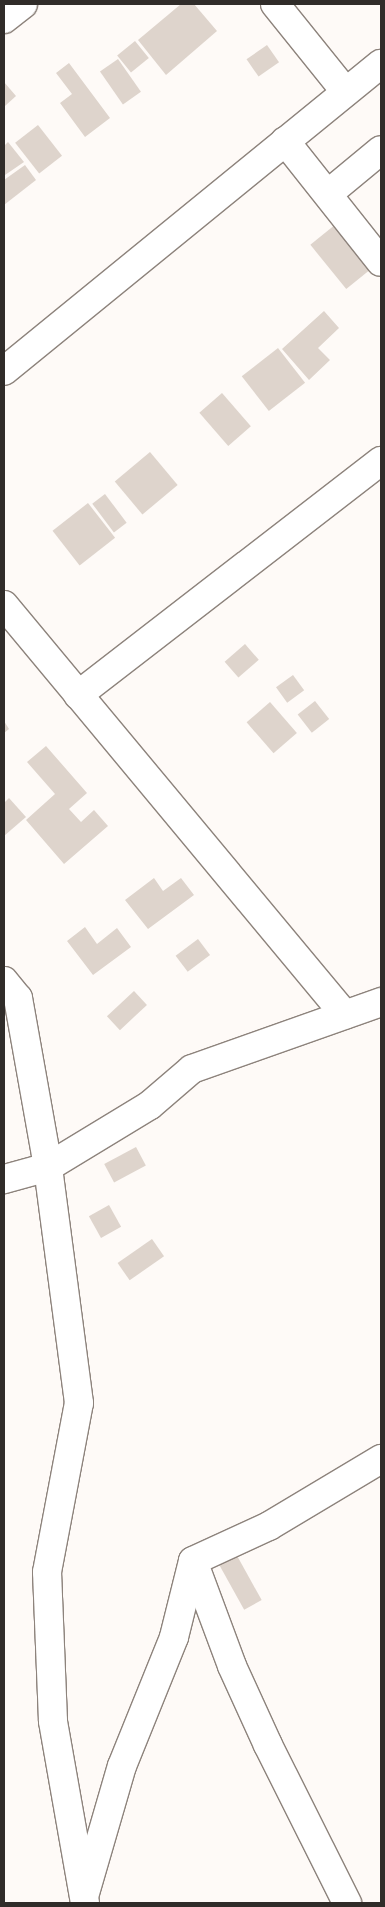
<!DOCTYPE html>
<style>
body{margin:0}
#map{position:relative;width:385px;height:1907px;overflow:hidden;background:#fefaf7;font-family:"Golos Text",sans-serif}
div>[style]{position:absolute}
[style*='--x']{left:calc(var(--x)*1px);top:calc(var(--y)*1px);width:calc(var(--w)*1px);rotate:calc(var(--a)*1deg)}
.building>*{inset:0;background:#ded4cc;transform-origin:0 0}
.roads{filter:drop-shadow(1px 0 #8d837c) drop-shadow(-1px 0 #8d837c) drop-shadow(0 1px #8d837c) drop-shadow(0 -1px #8d837c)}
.minor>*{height:28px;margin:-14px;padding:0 14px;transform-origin:14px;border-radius:14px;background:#fff}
span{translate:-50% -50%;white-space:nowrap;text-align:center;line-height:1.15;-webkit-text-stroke:5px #fefaf7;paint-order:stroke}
.frame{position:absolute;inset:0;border:5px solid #302c29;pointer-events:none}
</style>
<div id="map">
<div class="building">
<i style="clip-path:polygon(181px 4px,194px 4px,217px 31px,166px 75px,138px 40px)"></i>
<i style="left:135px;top:41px;width:22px;height:23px;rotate:51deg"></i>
<i style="left:267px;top:45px;width:21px;height:25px;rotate:55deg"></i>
<i style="left:118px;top:59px;width:40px;height:22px;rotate:55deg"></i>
<i style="clip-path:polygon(69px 63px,110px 118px,85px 137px,60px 103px,72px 94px,56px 73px)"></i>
<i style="clip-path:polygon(4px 82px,16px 96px,5px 106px,4px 105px)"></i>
<i style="left:38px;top:125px;width:39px;height:29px;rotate:52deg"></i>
<i style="clip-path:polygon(8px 142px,24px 162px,5px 175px,4px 146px)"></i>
<i style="clip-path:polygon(25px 165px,36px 180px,4px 205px,4px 180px)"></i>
<i style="left:336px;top:224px;width:57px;height:33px;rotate:51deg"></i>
<i style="clip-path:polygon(324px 311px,339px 328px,318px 348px,330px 360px,309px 380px,282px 349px)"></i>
<i style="left:278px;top:348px;width:44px;height:46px;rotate:52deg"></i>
<i style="left:222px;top:393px;width:44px;height:30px;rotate:49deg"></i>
<i style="left:150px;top:452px;width:43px;height:46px;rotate:50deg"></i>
<i style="left:105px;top:494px;width:36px;height:16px;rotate:53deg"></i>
<i style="left:88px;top:503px;width:44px;height:45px;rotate:52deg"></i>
<i style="left:245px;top:644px;width:21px;height:27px;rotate:49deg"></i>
<i style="left:293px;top:675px;width:19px;height:21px;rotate:54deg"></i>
<i style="left:315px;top:701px;width:23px;height:22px;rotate:52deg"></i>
<i style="left:270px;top:702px;width:41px;height:31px;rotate:49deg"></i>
<i style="clip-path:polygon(4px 721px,9px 729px,4px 733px)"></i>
<i style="clip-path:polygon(46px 746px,87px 793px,69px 809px,81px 822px,94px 810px,108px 826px,64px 864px,26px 820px,55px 794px,27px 762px)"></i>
<i style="clip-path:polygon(9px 798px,26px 817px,4px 836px,4px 803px)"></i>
<i style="clip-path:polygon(154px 878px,163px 891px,181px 878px,194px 895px,148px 929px,125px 900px)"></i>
<i style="clip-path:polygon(85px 927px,97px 944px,117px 928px,131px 947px,93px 975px,67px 941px)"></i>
<i style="left:198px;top:939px;width:20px;height:28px;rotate:53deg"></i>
<i style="left:134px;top:991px;width:19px;height:37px;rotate:47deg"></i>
<i style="left:136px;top:1147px;width:21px;height:36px;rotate:62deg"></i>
<i style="left:109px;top:1205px;width:25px;height:23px;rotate:61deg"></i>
<i style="left:152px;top:1239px;width:21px;height:42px;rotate:55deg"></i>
<i style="left:235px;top:1552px;width:55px;height:20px;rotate:61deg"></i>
</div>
<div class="roads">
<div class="minor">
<i style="--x:275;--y:4;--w:112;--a:51.2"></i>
<i style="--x:4;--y:19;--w:24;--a:-38"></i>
<i style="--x:285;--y:141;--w:154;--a:51.6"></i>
<i style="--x:329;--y:193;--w:67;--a:-39.6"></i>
<i style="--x:4;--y:371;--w:486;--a:-39.2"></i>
<i style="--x:4;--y:605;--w:533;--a:50.25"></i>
<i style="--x:78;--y:695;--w:383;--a:-37.7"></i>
<i style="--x:4;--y:981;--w:22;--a:51"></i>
<i style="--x:18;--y:998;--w:172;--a:79.9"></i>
<i style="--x:48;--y:1167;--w:46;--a:164.7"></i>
<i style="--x:193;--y:1561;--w:112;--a:69.6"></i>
<i style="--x:232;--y:1666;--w:87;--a:65.5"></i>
<i style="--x:268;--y:1745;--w:177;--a:63.4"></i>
<i style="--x:85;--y:1893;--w:132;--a:-73.8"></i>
<i style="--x:122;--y:1766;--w:139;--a:-68"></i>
<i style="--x:174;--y:1637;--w:78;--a:-76"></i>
<i style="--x:193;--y:1561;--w:84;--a:-24.7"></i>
<i style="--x:269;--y:1526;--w:131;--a:-30.9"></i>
<i style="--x:85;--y:1903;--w:185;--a:-100"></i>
<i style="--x:53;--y:1721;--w:149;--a:-92.3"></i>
<i style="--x:47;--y:1572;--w:172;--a:-79.3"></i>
<i style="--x:79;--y:1403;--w:238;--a:-97.5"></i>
<i style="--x:48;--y:1167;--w:119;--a:-31.3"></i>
<i style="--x:150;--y:1105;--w:55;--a:-40.6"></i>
<i style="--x:192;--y:1069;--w:201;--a:-19.5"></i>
</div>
</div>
<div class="frame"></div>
</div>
